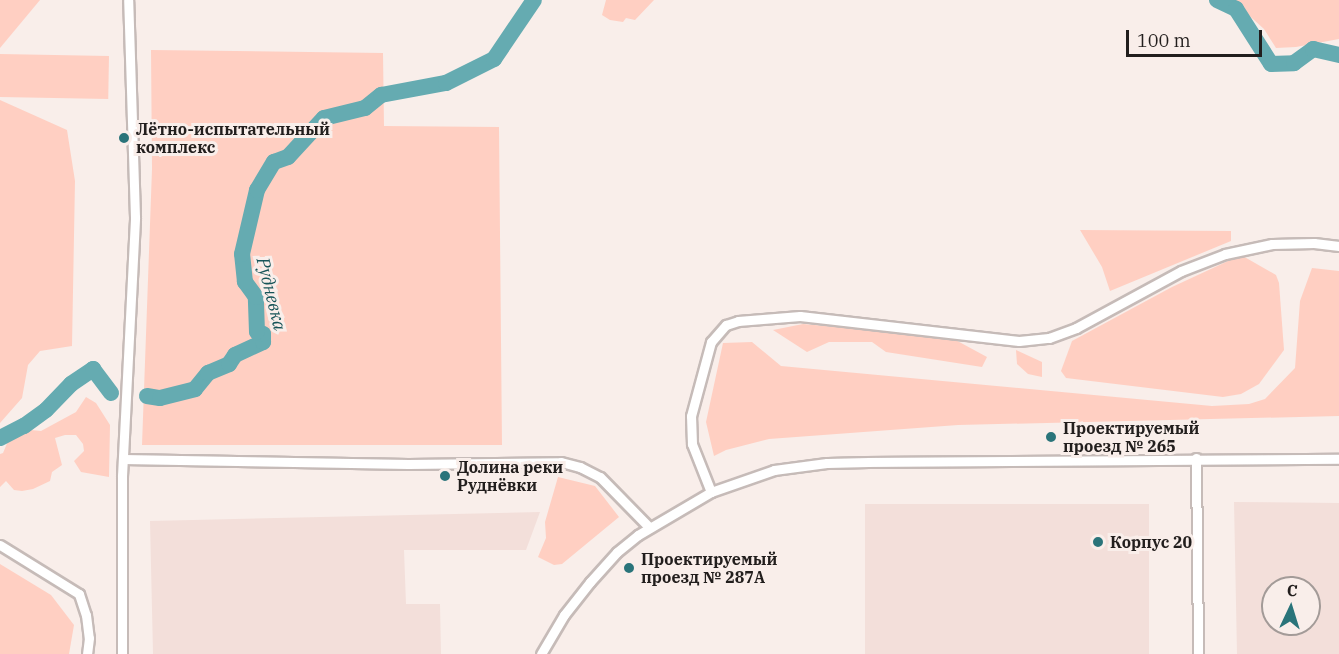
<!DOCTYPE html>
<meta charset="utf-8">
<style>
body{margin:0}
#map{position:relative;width:1339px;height:654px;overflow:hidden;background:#f9eeea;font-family:"IBM Plex Serif",serif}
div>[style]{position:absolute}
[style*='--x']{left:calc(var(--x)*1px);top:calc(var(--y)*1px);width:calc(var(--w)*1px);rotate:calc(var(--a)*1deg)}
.built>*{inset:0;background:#f3dfda;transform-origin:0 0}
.green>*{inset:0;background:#ffcfc2;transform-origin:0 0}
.river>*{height:16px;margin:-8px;padding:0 8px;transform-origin:8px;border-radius:8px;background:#65abb1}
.roads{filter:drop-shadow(2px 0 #c6bbb8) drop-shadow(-2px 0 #c6bbb8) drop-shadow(0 2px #c6bbb8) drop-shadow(0 -2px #c6bbb8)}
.street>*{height:9px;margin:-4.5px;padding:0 4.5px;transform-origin:4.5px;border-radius:4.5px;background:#fff}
.dots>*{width:16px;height:16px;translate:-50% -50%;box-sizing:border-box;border:3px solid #f9eeea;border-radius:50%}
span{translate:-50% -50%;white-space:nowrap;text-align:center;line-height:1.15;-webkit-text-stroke:6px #f9eeea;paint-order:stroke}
.poi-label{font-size:16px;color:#221e1d;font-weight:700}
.left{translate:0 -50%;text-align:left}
.water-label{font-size:18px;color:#165458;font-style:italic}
.north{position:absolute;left:1261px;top:576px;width:60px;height:60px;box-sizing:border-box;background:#f9eeea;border:2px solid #a39b98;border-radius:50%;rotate:4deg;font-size:16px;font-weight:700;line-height:24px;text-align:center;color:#221e1d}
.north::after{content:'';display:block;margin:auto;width:21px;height:27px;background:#2a747a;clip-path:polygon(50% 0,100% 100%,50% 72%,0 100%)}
.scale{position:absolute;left:1126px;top:30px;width:136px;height:27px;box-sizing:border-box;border:3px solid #221e1d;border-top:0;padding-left:8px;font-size:18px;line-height:21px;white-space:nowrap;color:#221e1d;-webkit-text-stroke:4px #f9eeea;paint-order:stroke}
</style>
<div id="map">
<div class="built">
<i style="clip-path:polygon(evenodd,1234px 502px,1339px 503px,1339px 654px,1237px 654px,1234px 502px,1273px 588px,1309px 588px,1309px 624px,1273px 624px,1273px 588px)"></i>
<i style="left:865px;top:504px;width:284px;height:150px"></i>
<i style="clip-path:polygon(540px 512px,526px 550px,404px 550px,406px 604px,440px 604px,441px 654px,153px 654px,150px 521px)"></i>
</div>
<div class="green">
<i style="clip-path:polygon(0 0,40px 0,0 48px)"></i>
<i style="clip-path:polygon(606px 0,654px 0,635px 20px,626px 18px,623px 22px,610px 20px,602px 15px)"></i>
<i style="clip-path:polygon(1232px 0,1339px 0,1339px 39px,1296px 47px,1276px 48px,1264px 29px)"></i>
<i style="clip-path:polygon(151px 50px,383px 53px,384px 126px,499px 127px,502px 445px,142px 445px,152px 169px)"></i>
<i style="left:0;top:54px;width:109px;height:43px;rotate:1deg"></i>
<i style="clip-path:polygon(0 100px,67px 130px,75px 181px,72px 346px,40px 351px,28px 365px,22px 398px,0 423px)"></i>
<i style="clip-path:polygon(1080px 230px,1231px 231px,1231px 241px,1110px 291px,1102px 267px)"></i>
<i style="clip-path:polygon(1241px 255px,1276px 275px,1279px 283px,1284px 350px,1259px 384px,1241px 394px,1223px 397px,1066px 378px,1061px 371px,1072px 341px,1172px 287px)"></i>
<i style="clip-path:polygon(1312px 268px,1339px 271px,1339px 416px,958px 425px,769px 439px,726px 450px,714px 456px,706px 422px,723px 343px,752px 342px,781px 366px,1212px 406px,1249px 404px,1265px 399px,1295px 368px,1300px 301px)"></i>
<i style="clip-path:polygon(803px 324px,950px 337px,987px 357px,982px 367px,886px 352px,872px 342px,829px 342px,807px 352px,773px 330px)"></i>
<i style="clip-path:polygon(1016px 350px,1042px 362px,1042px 377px,1028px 374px,1017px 364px)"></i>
<i style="clip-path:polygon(86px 397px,96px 403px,110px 425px,109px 477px,81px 472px,74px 461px,84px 451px,83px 444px,76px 435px,65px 435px,55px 438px,62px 465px,52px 472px,50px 481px,33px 489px,22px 491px,14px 490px,6px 481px,0 487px,0 454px,3px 453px,8px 441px,31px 430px,41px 431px,76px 412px)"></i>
<i style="clip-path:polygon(558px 477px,595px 486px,619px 517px,562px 564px,554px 565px,538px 557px,546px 538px,545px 522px)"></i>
<i style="clip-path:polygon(0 564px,51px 595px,74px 625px,69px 654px,0 654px)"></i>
</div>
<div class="river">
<i style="--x:1217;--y:0;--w:21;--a:25"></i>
<i style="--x:1236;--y:9;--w:65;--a:57.5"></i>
<i style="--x:1271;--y:64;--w:23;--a:-2"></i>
<i style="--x:1294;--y:63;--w:24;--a:-36"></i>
<i style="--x:1313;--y:49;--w:27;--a:13"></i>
<i style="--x:147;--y:396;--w:13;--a:9"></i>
<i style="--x:160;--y:398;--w:36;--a:-14"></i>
<i style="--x:195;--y:389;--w:21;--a:-51"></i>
<i style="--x:208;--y:373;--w:23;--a:-23"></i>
<i style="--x:229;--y:364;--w:11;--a:-56"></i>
<i style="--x:235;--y:355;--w:31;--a:-25"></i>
<i style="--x:263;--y:342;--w:8;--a:-90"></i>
<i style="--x:263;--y:334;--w:6;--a:-162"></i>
<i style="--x:257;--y:332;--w:35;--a:-92"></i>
<i style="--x:256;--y:297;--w:19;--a:-126"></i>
<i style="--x:245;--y:282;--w:28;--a:-96"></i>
<i style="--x:242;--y:254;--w:66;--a:-76.8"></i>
<i style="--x:257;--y:190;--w:33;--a:-59"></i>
<i style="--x:274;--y:162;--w:15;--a:-20"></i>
<i style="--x:288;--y:157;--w:53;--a:-47.3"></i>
<i style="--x:324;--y:118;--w:42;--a:-13.7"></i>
<i style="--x:365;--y:108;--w:21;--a:-39"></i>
<i style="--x:381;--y:95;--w:66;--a:-10.5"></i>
<i style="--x:446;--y:83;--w:54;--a:-26.6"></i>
<i style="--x:494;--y:59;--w:71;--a:-55.9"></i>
<i style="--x:0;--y:438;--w:27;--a:-27"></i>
<i style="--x:24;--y:426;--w:27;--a:-36"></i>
<i style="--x:46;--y:410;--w:36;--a:-46"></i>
<i style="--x:71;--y:384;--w:27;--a:-34"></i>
<i style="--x:93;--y:369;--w:30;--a:53"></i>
</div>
<div class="roads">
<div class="street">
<i style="--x:1196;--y:458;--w:196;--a:89.4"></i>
<i style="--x:123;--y:459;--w:285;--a:1"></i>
<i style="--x:408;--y:464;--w:153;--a:-0.7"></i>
<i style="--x:561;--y:462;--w:20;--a:15"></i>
<i style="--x:580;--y:467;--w:22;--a:27"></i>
<i style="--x:600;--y:477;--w:70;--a:45.6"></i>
<i style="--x:711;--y:492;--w:52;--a:-111.6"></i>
<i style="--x:692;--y:444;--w:28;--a:-92"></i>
<i style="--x:691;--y:416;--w:77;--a:-74.9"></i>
<i style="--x:711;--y:342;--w:23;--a:-49"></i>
<i style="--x:726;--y:325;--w:13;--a:-18"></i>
<i style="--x:738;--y:321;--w:62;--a:-4.6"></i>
<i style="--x:800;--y:316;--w:220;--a:6.5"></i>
<i style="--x:1019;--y:341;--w:30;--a:-6"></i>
<i style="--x:1049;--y:338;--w:29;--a:-20"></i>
<i style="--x:1076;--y:328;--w:119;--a:-28.5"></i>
<i style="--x:1181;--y:271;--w:47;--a:-21.1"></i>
<i style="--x:1225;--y:254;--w:48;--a:-12"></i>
<i style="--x:1272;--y:244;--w:42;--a:-1.4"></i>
<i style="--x:1314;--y:243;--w:25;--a:7"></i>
<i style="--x:0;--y:545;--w:93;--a:31.8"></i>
<i style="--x:79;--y:594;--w:22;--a:72"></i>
<i style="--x:86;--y:615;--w:23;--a:83"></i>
<i style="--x:89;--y:638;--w:16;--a:97"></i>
<i style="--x:122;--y:654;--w:178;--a:-90"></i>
<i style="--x:122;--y:476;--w:259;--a:-87.1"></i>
<i style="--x:135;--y:217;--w:217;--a:-91.8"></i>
<i style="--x:541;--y:654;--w:45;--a:-59.5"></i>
<i style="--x:564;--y:615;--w:42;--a:-51.8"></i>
<i style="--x:590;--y:582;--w:40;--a:-48"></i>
<i style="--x:617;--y:552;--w:27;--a:-39"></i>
<i style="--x:638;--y:535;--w:85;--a:-30.5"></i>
<i style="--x:711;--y:492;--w:67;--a:-19.2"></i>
<i style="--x:774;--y:470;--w:53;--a:-7.5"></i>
<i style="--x:827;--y:463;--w:42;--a:-1.4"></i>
<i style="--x:869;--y:462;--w:470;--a:-0.4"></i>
</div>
</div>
<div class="dots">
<i style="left:124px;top:138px;background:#2a747a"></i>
<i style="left:1051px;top:437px;background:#2a747a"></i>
<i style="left:445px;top:476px;background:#2a747a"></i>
<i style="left:1098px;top:542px;background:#2a747a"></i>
<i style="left:629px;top:568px;background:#2a747a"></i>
</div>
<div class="poi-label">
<span class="left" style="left:136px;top:138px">Лётно-испытательный<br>комплекс</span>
<span class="left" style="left:1063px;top:437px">Проектируемый<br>проезд № 265</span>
<span class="left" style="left:457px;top:476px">Долина реки<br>Руднёвки</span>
<span class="left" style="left:1110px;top:542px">Корпус 20</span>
<span class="left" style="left:641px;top:568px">Проектируемый<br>проезд № 287А</span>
</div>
<div class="water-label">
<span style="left:271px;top:294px;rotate:76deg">Рудневка</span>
</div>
<div class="north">С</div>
<div class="scale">100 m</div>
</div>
